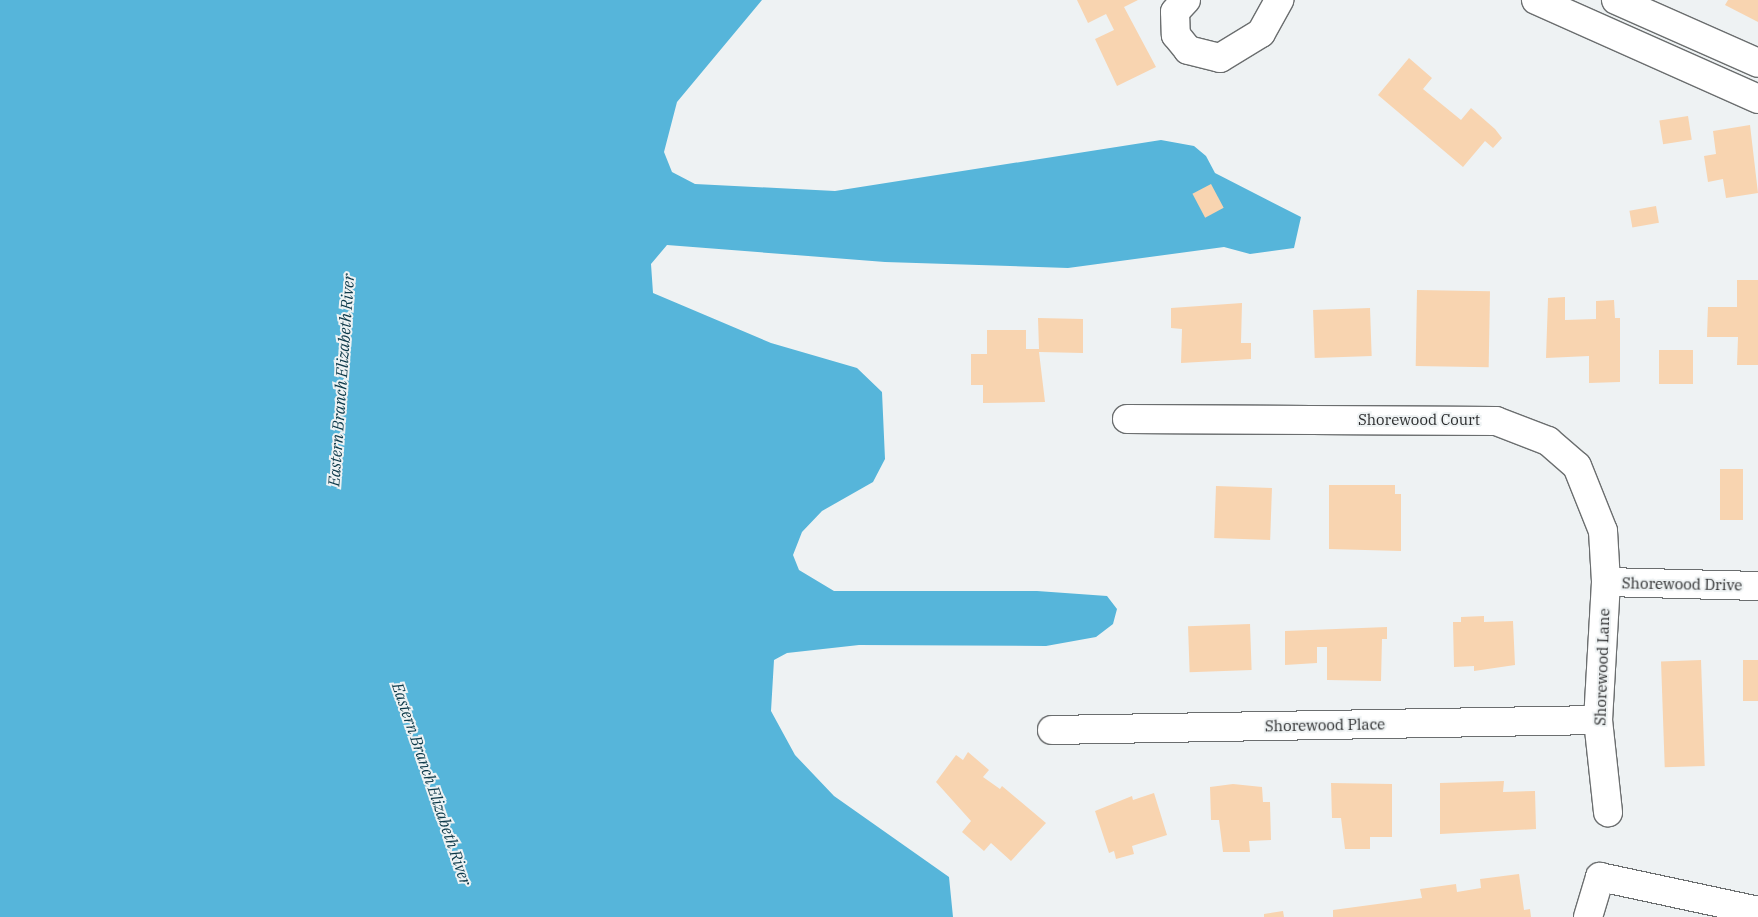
<!DOCTYPE html>
<style>
body{margin:0}
#map{position:relative;width:1758px;height:917px;overflow:hidden;background:#eef2f3;font-family:"IBM Plex Serif",serif}
div>[style]{position:absolute}
[style*='--x']{left:calc(var(--x)*1px);top:calc(var(--y)*1px);width:calc(var(--w)*1px);rotate:calc(var(--a)*1deg)}
.water>*{inset:0;background:#56b5da}
.building>*{inset:0;background:#f8d4b0;transform-origin:0 0}
.roads{filter:drop-shadow(1px 0 #6b6e6f) drop-shadow(-1px 0 #6b6e6f) drop-shadow(0 1px #6b6e6f) drop-shadow(0 -1px #6b6e6f)}
.street>*{height:28px;margin:-14px;padding:0 14px;transform-origin:14px;border-radius:14px;background:#fff}
span{translate:-50% -50%;white-space:nowrap;text-align:center;line-height:1.15;-webkit-text-stroke:4px #eef2f3;paint-order:stroke}
.street-label{font-size:15px;color:#2c2d2e}
.water-label{font-size:16px;color:#0c3848;font-style:italic}
</style>
<div id="map">
<div class="water">
<i style="clip-path:polygon(0 0,762px 0,677px 102px,664px 152px,672px 172px,695px 184px,835px 191px,1161px 140px,1194px 146px,1206px 156px,1215px 173px,1301px 217px,1294px 248px,1250px 254px,1224px 247px,1068px 268px,885px 262px,667px 245px,651px 264px,653px 293px,771px 343px,857px 368px,882px 392px,885px 459px,873px 482px,822px 511px,802px 532px,793px 555px,799px 570px,834px 591px,1037px 591px,1107px 596px,1117px 609px,1113px 624px,1096px 637px,1046px 646px,859px 645px,787px 653px,774px 660px,771px 711px,795px 755px,834px 796px,949px 877px,953px 917px,0 917px)"></i>
</div>
<div class="building">
<i style="clip-path:polygon(1077px 0,1138px 0,1124px 7px,1156px 67px,1117px 86px,1095px 39px,1114px 30px,1106px 14px,1088px 23px)"></i>
<i style="clip-path:polygon(1728px 0,1758px 0,1758px 22px,1725px 5px)"></i>
<i style="clip-path:polygon(1409px 58px,1432px 78px,1423px 89px,1461px 120px,1471px 108px,1495px 129px,1502px 138px,1493px 148px,1485px 141px,1463px 167px,1378px 95px)"></i>
<i style="left:1688px;top:116px;width:24px;height:29px;rotate:81deg"></i>
<i style="clip-path:polygon(1750px 125px,1758px 193px,1726px 198px,1723px 179px,1708px 182px,1704px 156px,1716px 154px,1713px 131px)"></i>
<i style="left:1211px;top:184px;width:27px;height:21px;rotate:62deg"></i>
<i style="left:1656px;top:206px;width:17px;height:27px;rotate:80deg"></i>
<i style="clip-path:polygon(1737px 280px,1758px 280px,1758px 365px,1737px 365px,1738px 337px,1707px 337px,1708px 307px,1737px 307px)"></i>
<i style="left:1417px;top:290px;width:73px;height:76px;rotate:1deg"></i>
<i style="clip-path:polygon(1565px 297px,1565px 320px,1596px 319px,1596px 301px,1614px 300px,1615px 318px,1620px 318px,1620px 382px,1589px 383px,1589px 356px,1546px 358px,1548px 298px)"></i>
<i style="clip-path:polygon(1242px 303px,1241px 343px,1251px 343px,1251px 359px,1181px 363px,1182px 329px,1171px 328px,1171px 308px)"></i>
<i style="left:1370px;top:308px;width:48px;height:57px;rotate:88deg"></i>
<i style="clip-path:polygon(1038px 318px,1083px 319px,1083px 353px,1039px 352px,1045px 402px,983px 403px,983px 385px,971px 385px,971px 354px,987px 354px,987px 330px,1026px 330px,1026px 349px,1039px 349px)"></i>
<i style="left:1659px;top:350px;width:34px;height:34px"></i>
<i style="left:1720px;top:469px;width:23px;height:51px"></i>
<i style="clip-path:polygon(1329px 485px,1395px 485px,1395px 494px,1401px 494px,1401px 551px,1329px 549px)"></i>
<i style="left:1216px;top:486px;width:56px;height:52px;rotate:2deg"></i>
<i style="clip-path:polygon(1484px 616px,1484px 622px,1513px 621px,1515px 665px,1474px 671px,1474px 666px,1454px 667px,1453px 622px,1461px 622px,1461px 617px)"></i>
<i style="left:1250px;top:624px;width:46px;height:62px;rotate:88deg"></i>
<i style="clip-path:polygon(1387px 627px,1387px 639px,1382px 639px,1381px 681px,1327px 680px,1327px 647px,1317px 647px,1317px 663px,1285px 665px,1285px 631px)"></i>
<i style="left:1701px;top:660px;width:106px;height:40px;rotate:88deg"></i>
<i style="left:1743px;top:660px;width:15px;height:41px"></i>
<i style="clip-path:polygon(968px 752px,989px 770px,983px 777px,1000px 789px,1002px 786px,1046px 823px,1011px 861px,991px 843px,984px 851px,962px 832px,971px 821px,936px 782px,956px 755px,963px 760px)"></i>
<i style="clip-path:polygon(1504px 781px,1503px 792px,1535px 791px,1536px 829px,1440px 834px,1440px 783px)"></i>
<i style="clip-path:polygon(1331px 783px,1392px 784px,1392px 837px,1370px 837px,1370px 849px,1345px 849px,1341px 818px,1332px 818px)"></i>
<i style="clip-path:polygon(1233px 784px,1262px 787px,1263px 802px,1270px 802px,1271px 840px,1249px 841px,1250px 852px,1223px 852px,1219px 820px,1211px 820px,1210px 787px)"></i>
<i style="clip-path:polygon(1154px 793px,1167px 835px,1132px 846px,1134px 854px,1116px 859px,1114px 851px,1109px 853px,1095px 811px,1132px 796px,1133px 800px)"></i>
<i style="clip-path:polygon(1519px 874px,1524px 910px,1530px 909px,1531px 917px,1333px 917px,1333px 910px,1422px 898px,1420px 889px,1456px 884px,1457px 892px,1481px 888px,1480px 879px)"></i>
<i style="clip-path:polygon(1283px 911px,1284px 917px,1264px 917px,1264px 914px)"></i>
</div>
<div class="roads">
<div class="street">
<i style="--x:1186;--y:0;--w:16;--a:133"></i>
<i style="--x:1175;--y:12;--w:23;--a:88"></i>
<i style="--x:1176;--y:35;--w:19;--a:51"></i>
<i style="--x:1188;--y:50;--w:33;--a:14"></i>
<i style="--x:1220;--y:58;--w:48;--a:-31.4"></i>
<i style="--x:1261;--y:33;--w:38;--a:-61"></i>
<i style="--x:1536;--y:0;--w:243;--a:24"></i>
<i style="--x:1616;--y:0;--w:155;--a:23.9"></i>
<i style="--x:1127;--y:419;--w:369;--a:0.3"></i>
<i style="--x:1496;--y:421;--w:56;--a:21"></i>
<i style="--x:1548;--y:441;--w:38;--a:41"></i>
<i style="--x:1577;--y:466;--w:70;--a:68.2"></i>
<i style="--x:1603;--y:531;--w:51;--a:86.6"></i>
<i style="--x:1606;--y:582;--w:138;--a:93.3"></i>
<i style="--x:1598;--y:720;--w:93;--a:83.8"></i>
<i style="--x:1606;--y:582;--w:152;--a:1.5"></i>
<i style="--x:1052;--y:730;--w:546;--a:-1.05"></i>
<i style="--x:1588;--y:917;--w:42;--a:-73.3"></i>
<i style="--x:1600;--y:877;--w:162;--a:12.1"></i>
</div>
</div>
<div class="street-label">
<span style="left:1419px;top:420px">Shorewood Court</span>
<span style="left:1682px;top:584px;rotate:1deg">Shorewood Drive</span>
<span style="left:1602px;top:667px;rotate:-88deg">Shorewood Lane</span>
<span style="left:1325px;top:725px;rotate:-1deg">Shorewood Place</span>
</div>
<div class="water-label">
<span style="left:341px;top:380px;rotate:-86deg">Eastern Branch Elizabeth River</span>
<span style="left:432px;top:784px;rotate:71deg">Eastern Branch Elizabeth River</span>
</div>
</div>
